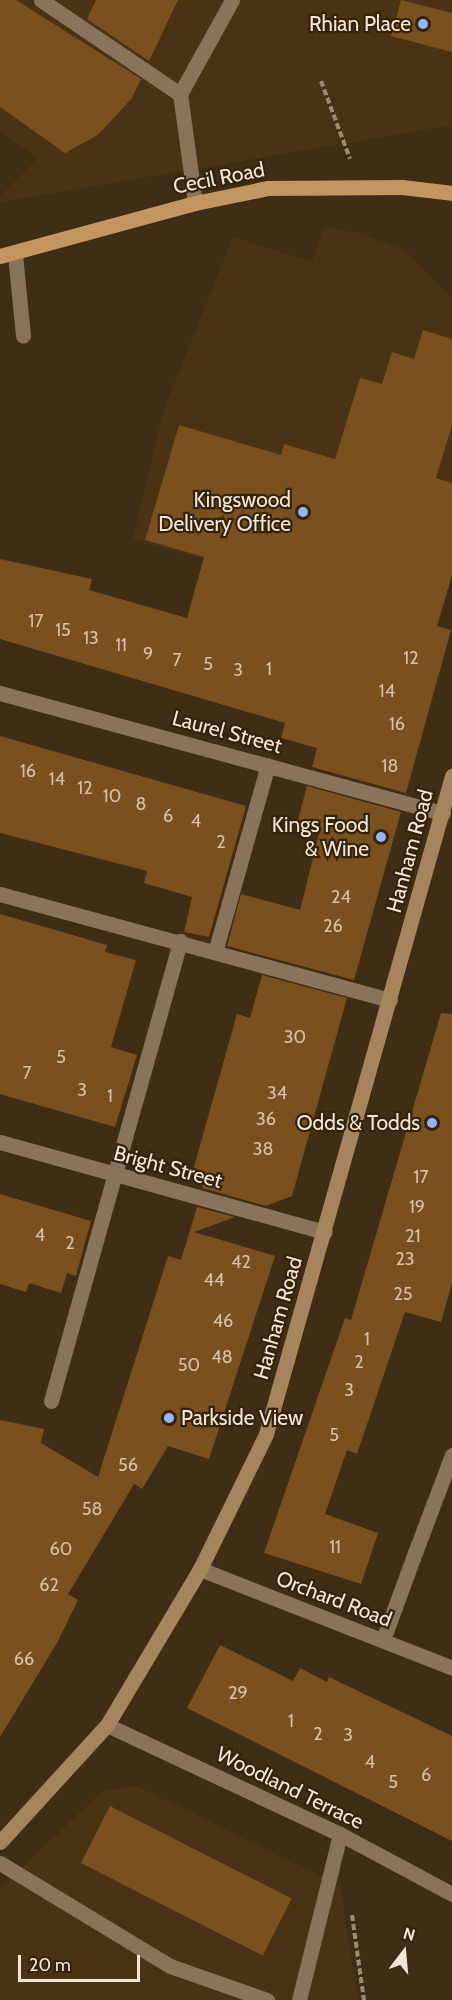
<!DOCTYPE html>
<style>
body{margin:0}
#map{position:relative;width:452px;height:2000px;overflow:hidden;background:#402d16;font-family:Cabin,sans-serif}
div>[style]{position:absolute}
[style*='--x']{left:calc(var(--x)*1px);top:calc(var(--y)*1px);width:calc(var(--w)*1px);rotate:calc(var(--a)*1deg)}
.built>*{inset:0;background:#4a3215}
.building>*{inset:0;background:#7a511e;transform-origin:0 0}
.path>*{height:4px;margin-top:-2px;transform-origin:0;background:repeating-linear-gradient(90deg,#9b8b79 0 6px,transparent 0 9px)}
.service>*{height:15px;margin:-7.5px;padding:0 7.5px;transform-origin:7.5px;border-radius:7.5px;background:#89735b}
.minor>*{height:15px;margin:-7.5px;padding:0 7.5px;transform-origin:7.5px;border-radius:7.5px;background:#89735b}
.secondary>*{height:15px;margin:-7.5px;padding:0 7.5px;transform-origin:7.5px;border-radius:7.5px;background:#a6845d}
.primary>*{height:15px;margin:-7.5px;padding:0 7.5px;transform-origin:7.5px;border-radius:7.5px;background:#c39560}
.dots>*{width:16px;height:16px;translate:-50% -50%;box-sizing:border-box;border:3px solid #35230c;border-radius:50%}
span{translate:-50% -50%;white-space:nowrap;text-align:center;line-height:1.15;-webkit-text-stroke:4.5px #35230c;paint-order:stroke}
.number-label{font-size:18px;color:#d5c1aa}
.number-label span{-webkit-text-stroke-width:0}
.poi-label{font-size:21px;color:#f3e6d9}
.right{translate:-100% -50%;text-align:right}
.left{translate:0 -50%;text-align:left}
.street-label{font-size:21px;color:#f3e6d9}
.north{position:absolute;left:374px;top:1922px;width:60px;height:60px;-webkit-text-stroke:4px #35230c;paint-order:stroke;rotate:16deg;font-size:16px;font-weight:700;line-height:24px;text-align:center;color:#f3e6d9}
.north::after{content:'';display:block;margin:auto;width:21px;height:27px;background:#f3e6d9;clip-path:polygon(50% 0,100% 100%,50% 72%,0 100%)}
.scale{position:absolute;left:18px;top:1955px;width:122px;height:27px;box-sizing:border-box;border:3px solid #f3e6d9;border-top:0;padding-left:8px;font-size:18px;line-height:21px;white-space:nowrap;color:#f3e6d9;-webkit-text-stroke:4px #35230c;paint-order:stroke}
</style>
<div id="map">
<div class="built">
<i style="clip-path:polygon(0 0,452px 0,452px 125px,0 202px,0 196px,38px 158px,0 132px)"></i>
<i style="clip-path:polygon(324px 226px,362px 234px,405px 250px,452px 298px,452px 575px,437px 626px,133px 539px,163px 412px,233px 237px,312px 262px)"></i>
<i style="clip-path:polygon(137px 1786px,340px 1885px,358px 2000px,0 2000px,0 1889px,102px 1791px)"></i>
</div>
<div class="building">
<i style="clip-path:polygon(0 0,16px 0,141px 79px,132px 98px,98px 135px,65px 153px,0 107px)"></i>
<i style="clip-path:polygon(96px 0,178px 0,149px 61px,87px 19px)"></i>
<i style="clip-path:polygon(401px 0,452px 13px,452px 52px,391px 36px)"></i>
<i style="clip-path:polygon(423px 330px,452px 339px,452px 425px,436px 478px,452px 483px,452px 575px,437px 626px,451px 630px,406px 793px,312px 767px,317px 748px,281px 738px,285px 723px,0 639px,0 559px,92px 579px,89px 590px,187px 618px,204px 557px,145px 540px,179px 425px,281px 455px,284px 444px,335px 459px,360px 378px,382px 384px,392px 352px,414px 359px)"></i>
<i style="clip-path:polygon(0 736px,246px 806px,209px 937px,184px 932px,192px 897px,144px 883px,147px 871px,0 833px)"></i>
<i style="clip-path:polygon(307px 786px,401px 812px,354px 980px,227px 946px,241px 894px,300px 910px,320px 830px,297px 824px)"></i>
<i style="clip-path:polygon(0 914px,107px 945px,105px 952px,136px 960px,111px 1047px,137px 1055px,115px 1127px,0 1094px)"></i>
<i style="clip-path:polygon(262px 975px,347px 998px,292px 1196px,266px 1206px,202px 1188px,205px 1178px,192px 1174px,237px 1014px,250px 1018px)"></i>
<i style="clip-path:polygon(441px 1013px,452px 1014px,452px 1283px,441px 1322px,405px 1312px,357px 1454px,347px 1450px,325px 1514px,378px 1533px,361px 1584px,264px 1553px,345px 1318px,351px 1320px)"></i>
<i style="clip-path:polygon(0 1194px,91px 1221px,76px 1276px,67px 1273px,61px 1293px,29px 1283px,26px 1292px,0 1284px)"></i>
<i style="clip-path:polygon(197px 1207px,235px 1217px,194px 1232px,275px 1256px,209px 1459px,168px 1446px,142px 1489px,134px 1484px,68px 1594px,78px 1600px,57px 1643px,0 1737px,0 1420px,44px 1429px,41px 1443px,98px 1477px,168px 1256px,181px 1260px)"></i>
<i style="clip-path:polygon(220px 1645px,293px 1681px,300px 1668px,327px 1682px,329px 1677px,452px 1736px,452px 1841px,187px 1708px)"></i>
<i style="left:110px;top:1806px;width:204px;height:64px;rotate:27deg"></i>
</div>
<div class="path">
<i style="--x:321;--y:81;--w:83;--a:69.6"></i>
<i style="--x:352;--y:1915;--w:86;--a:82"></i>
</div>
<div class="service">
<i style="--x:41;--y:0;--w:168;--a:34.1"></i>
<i style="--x:15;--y:254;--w:82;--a:84.4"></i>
<i style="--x:0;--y:894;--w:404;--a:15.2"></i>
<i style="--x:215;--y:952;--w:194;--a:-74.2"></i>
<i style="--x:51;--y:1401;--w:478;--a:-74.3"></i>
<i style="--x:413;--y:1558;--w:110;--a:-69.3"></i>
<i style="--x:0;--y:1863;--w:199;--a:31.2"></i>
<i style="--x:170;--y:1966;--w:103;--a:19.3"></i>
<i style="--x:299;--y:2000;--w:171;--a:-76.1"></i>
</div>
<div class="minor">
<i style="--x:195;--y:203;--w:110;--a:-97.8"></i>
<i style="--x:180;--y:94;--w:107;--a:-61"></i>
<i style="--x:0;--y:693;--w:459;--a:15.2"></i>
<i style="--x:0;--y:1142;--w:337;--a:15.5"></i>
<i style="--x:200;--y:1569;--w:271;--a:21.4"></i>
<i style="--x:383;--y:1640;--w:87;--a:-69.9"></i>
<i style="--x:107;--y:1725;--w:257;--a:25.1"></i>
<i style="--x:340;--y:1834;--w:127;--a:28.2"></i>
</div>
<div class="secondary">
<i style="--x:0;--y:1842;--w:159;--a:-47.6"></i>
<i style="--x:107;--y:1725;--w:182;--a:-59.2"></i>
<i style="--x:200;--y:1569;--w:150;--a:-63.9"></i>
<i style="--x:266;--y:1434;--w:684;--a:-74.22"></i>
</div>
<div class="primary">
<i style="--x:0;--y:256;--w:202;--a:-15.2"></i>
<i style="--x:195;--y:203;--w:75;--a:-11.6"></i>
<i style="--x:268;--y:188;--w:134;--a:-0.4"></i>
<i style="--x:402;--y:187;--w:50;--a:6.8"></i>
</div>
<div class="dots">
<i style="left:423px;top:24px;background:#95b6fd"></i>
<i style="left:303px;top:512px;background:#95b6fd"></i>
<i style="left:381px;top:837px;background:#95b6fd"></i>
<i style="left:432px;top:1123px;background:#95b6fd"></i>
<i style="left:169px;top:1418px;background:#95b6fd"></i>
</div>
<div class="number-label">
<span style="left:36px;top:621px">17</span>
<span style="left:63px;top:630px">15</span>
<span style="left:91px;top:638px">13</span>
<span style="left:121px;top:645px">11</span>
<span style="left:148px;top:654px">9</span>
<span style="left:411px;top:658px">12</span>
<span style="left:177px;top:660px">7</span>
<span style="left:208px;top:664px">5</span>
<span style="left:269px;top:669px">1</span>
<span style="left:238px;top:670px">3</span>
<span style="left:387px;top:691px">14</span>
<span style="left:397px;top:724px">16</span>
<span style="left:390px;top:766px">18</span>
<span style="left:28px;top:771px">16</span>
<span style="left:57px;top:779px">14</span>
<span style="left:85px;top:788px">12</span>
<span style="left:112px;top:796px">10</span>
<span style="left:141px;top:804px">8</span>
<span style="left:168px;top:816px">6</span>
<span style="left:196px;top:821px">4</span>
<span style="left:221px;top:842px">2</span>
<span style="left:341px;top:897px">24</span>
<span style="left:333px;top:926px">26</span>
<span style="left:295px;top:1037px">30</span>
<span style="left:61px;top:1057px">5</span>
<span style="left:27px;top:1073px">7</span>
<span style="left:82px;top:1090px">3</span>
<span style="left:277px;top:1093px">34</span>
<span style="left:110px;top:1096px">1</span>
<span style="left:266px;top:1119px">36</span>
<span style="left:263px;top:1149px">38</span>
<span style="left:421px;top:1177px">17</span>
<span style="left:417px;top:1207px">19</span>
<span style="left:40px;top:1235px">4</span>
<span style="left:413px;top:1236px">21</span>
<span style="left:70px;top:1243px">2</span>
<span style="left:405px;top:1259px">23</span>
<span style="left:241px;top:1262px">42</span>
<span style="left:214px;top:1280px">44</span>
<span style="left:403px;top:1294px">25</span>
<span style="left:223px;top:1321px">46</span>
<span style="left:367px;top:1339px">1</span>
<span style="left:222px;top:1357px">48</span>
<span style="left:359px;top:1362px">2</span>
<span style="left:189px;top:1365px">50</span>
<span style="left:349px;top:1390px">3</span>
<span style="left:334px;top:1435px">5</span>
<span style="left:128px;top:1465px">56</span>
<span style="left:92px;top:1509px">58</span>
<span style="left:335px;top:1547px">11</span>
<span style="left:61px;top:1549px">60</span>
<span style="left:49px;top:1585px">62</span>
<span style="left:24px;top:1659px">66</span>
<span style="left:238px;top:1693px">29</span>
<span style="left:291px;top:1721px">1</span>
<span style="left:318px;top:1734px">2</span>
<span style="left:348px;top:1735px">3</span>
<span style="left:370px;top:1762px">4</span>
<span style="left:426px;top:1775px">6</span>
<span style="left:393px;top:1782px">5</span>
</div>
<div class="poi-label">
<span class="right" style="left:411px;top:24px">Rhian Place</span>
<span class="right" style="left:291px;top:512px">Kingswood<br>Delivery Office</span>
<span class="right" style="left:369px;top:837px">Kings Food<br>&amp; Wine</span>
<span class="right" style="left:420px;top:1123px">Odds &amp; Todds</span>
<span class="left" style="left:181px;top:1418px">Parkside View</span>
</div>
<div class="street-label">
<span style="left:219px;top:178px;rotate:-11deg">Cecil Road</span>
<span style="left:227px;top:732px;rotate:15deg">Laurel Street</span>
<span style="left:410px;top:851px;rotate:-75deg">Hanham Road</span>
<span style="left:168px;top:1167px;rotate:15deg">Bright Street</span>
<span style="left:278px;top:1318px;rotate:-74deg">Hanham Road</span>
<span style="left:334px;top:1599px;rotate:21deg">Orchard Road</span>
<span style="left:290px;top:1788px;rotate:26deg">Woodland Terrace</span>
</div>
<div class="north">N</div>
<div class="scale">20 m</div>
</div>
